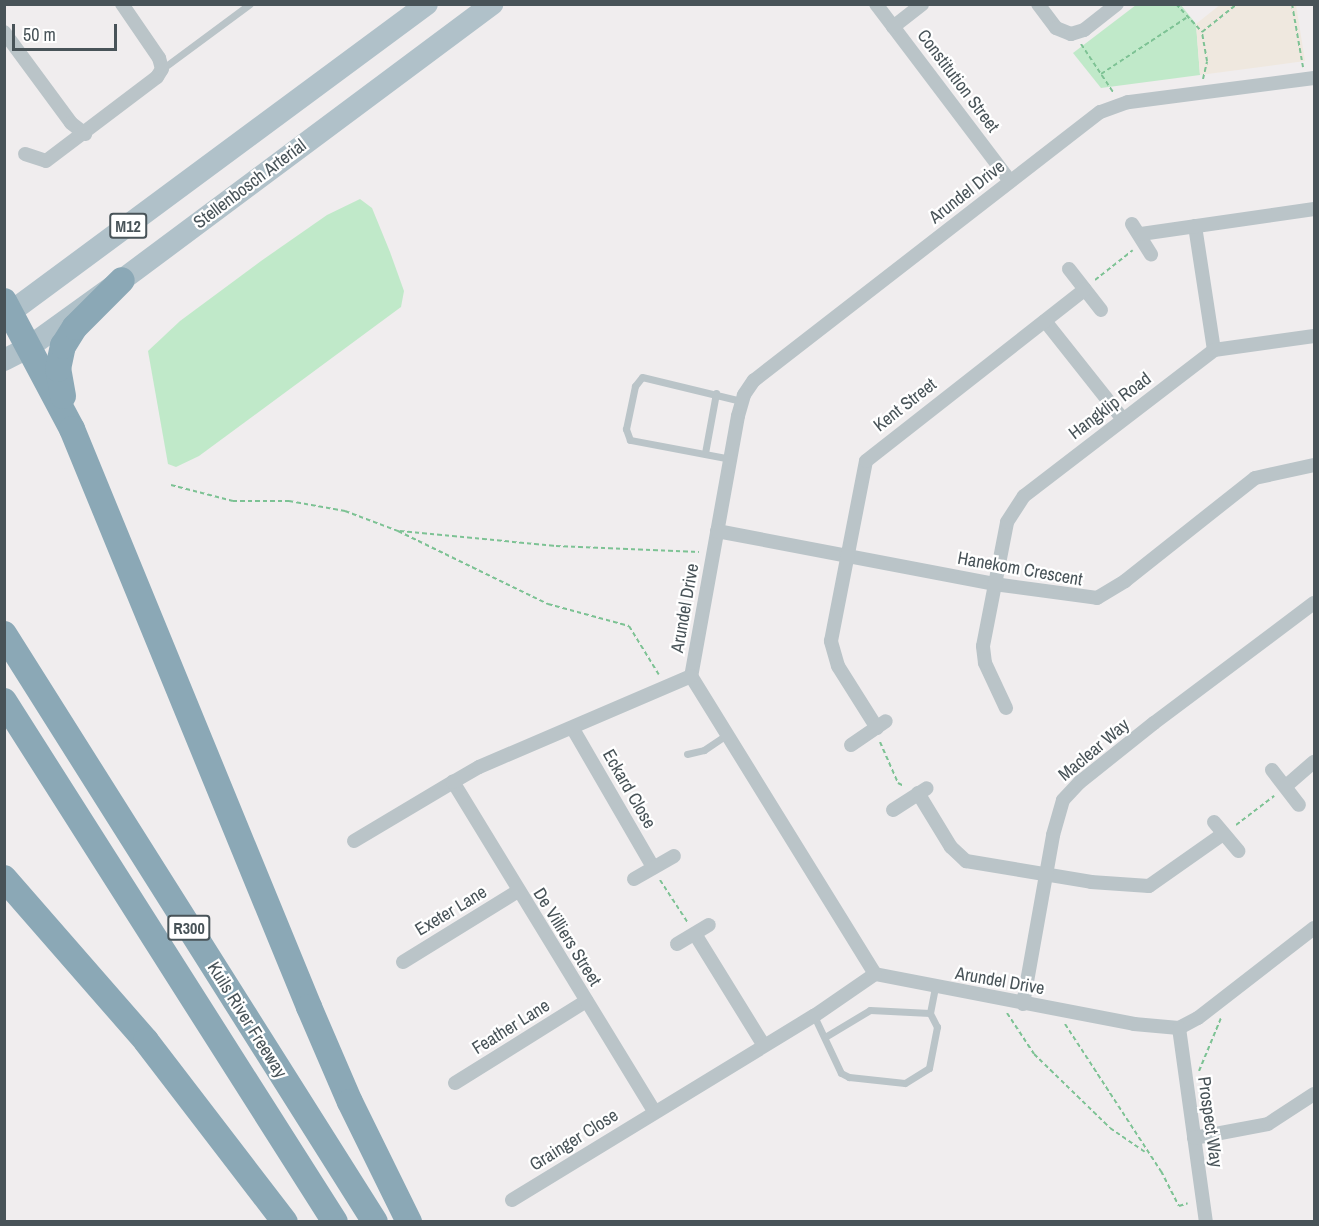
<!DOCTYPE html>
<style>
body{margin:0}
#map{position:relative;width:1319px;height:1226px;overflow:hidden;background:#f0edee;font-family:"Archivo Narrow",sans-serif}
div>[style]{position:absolute}
[style*='--x']{left:calc(var(--x)*1px);top:calc(var(--y)*1px);width:calc(var(--w)*1px);rotate:calc(var(--a)*1deg)}
.green>*{inset:0;background:#c0e9c9}
.sand>*{inset:0;background:#efe8df}
.path>*{height:2px;margin-top:-1px;transform-origin:0;background:repeating-linear-gradient(90deg,#7dc294 0 4.5px,transparent 0 7.5px)}
.lane>*{height:7px;margin:-3.5px;padding:0 3.5px;transform-origin:3.5px;border-radius:3.5px;background:#bac4c8}
.street>*{height:14px;margin:-7px;padding:0 7px;transform-origin:7px;border-radius:7px;background:#bac4c8}
.primary>*{height:22px;margin:-11px;padding:0 11px;transform-origin:11px;border-radius:11px;background:#b0c1c9}
.highway>*{height:26px;margin:-13px;padding:0 13px;transform-origin:13px;border-radius:13px;background:#8ba8b6}
span{translate:-50% -50%;white-space:nowrap;text-align:center;line-height:1.15;-webkit-text-stroke:4.5px #fff;paint-order:stroke}
.shield-label span{padding:2px 4px;background:#fff;border:2px solid;border-radius:4px;-webkit-text-stroke-width:0}
.shield-label{font-size:16px;color:#485358;font-weight:700}
.street-label{font-size:18px;color:#485358}
.frame{position:absolute;inset:0;border:6px solid #485358;pointer-events:none}
.scale{position:absolute;left:12px;top:24px;width:105px;height:27px;box-sizing:border-box;border:3px solid #485358;border-top:0;padding-left:8px;font-size:18px;line-height:21px;white-space:nowrap;color:#485358;-webkit-text-stroke:4px #fff;paint-order:stroke}
</style>
<div id="map">
<div class="green">
<i style="clip-path:polygon(1136px 5px,1181px 5px,1196px 24px,1200px 75px,1101px 88px,1073px 53px)"></i>
<i style="clip-path:polygon(360px 199px,372px 208px,390px 252px,404px 291px,401px 307px,199px 456px,176px 467px,168px 464px,148px 351px,180px 321px,261px 261px,327px 215px)"></i>
</div>
<div class="sand">
<i style="clip-path:polygon(1221px 4px,1296px 5px,1305px 61px,1200px 75px,1196px 24px)"></i>
</div>
<div class="path">
<i style="--x:1176;--y:4;--w:38;--a:47"></i>
<i style="--x:1292;--y:4;--w:64;--a:80.1"></i>
<i style="--x:1081;--y:44;--w:58;--a:56.3"></i>
<i style="--x:1101;--y:74;--w:102;--a:-33.4"></i>
<i style="--x:1203;--y:79;--w:18;--a:-77"></i>
<i style="--x:1207;--y:61;--w:29;--a:-100"></i>
<i style="--x:1202;--y:32;--w:45;--a:-38.7"></i>
<i style="--x:1095;--y:280;--w:48;--a:-38.3"></i>
<i style="--x:171;--y:485;--w:64;--a:14.5"></i>
<i style="--x:233;--y:501;--w:56;--a:0"></i>
<i style="--x:289;--y:501;--w:57;--a:10.1"></i>
<i style="--x:345;--y:511;--w:57;--a:20.7"></i>
<i style="--x:398;--y:531;--w:167;--a:26"></i>
<i style="--x:548;--y:604;--w:84;--a:15.2"></i>
<i style="--x:629;--y:626;--w:57;--a:58.5"></i>
<i style="--x:400;--y:531;--w:157;--a:5.5"></i>
<i style="--x:556;--y:546;--w:143;--a:2.4"></i>
<i style="--x:880;--y:742;--w:45;--a:66.3"></i>
<i style="--x:898;--y:783;--w:7;--a:27"></i>
<i style="--x:1236;--y:825;--w:48;--a:-37.3"></i>
<i style="--x:660;--y:880;--w:51;--a:56.9"></i>
<i style="--x:1007;--y:1013;--w:49;--a:56.6"></i>
<i style="--x:1034;--y:1054;--w:106;--a:44.2"></i>
<i style="--x:1110;--y:1128;--w:42;--a:34.4"></i>
<i style="--x:1065;--y:1024;--w:176;--a:56.9"></i>
<i style="--x:1161;--y:1171;--w:39;--a:63"></i>
<i style="--x:1179;--y:1206;--w:9;--a:-18"></i>
<i style="--x:1199;--y:1071;--w:57;--a:-67.5"></i>
</div>
<div class="lane">
<i style="--x:162;--y:69;--w:109;--a:-36.5"></i>
<i style="--x:705;--y:453;--w:61;--a:-79.6"></i>
<i style="--x:731;--y:459;--w:103;--a:-169.3"></i>
<i style="--x:630;--y:440;--w:12;--a:-110"></i>
<i style="--x:626;--y:429;--w:44;--a:-78.2"></i>
<i style="--x:635;--y:386;--w:11;--a:-52"></i>
<i style="--x:642;--y:377;--w:102;--a:13.6"></i>
<i style="--x:687;--y:754;--w:17;--a:-13"></i>
<i style="--x:704;--y:750;--w:27;--a:-34"></i>
<i style="--x:814;--y:1016;--w:63;--a:64.7"></i>
<i style="--x:841;--y:1073;--w:9;--a:27"></i>
<i style="--x:849;--y:1077;--w:56;--a:6.1"></i>
<i style="--x:905;--y:1083;--w:28;--a:-32"></i>
<i style="--x:929;--y:1068;--w:42;--a:-79"></i>
<i style="--x:937;--y:1027;--w:16;--a:-117"></i>
<i style="--x:930;--y:1013;--w:26;--a:-79"></i>
<i style="--x:825;--y:1037;--w:52;--a:-31"></i>
<i style="--x:870;--y:1010;--w:60;--a:2.9"></i>
</div>
<div class="street">
<i style="--x:876;--y:4;--w:222;--a:52.9"></i>
<i style="--x:1038;--y:4;--w:30;--a:53"></i>
<i style="--x:1056;--y:28;--w:16;--a:22"></i>
<i style="--x:1071;--y:34;--w:14;--a:-17"></i>
<i style="--x:1084;--y:30;--w:42;--a:-38.2"></i>
<i style="--x:893;--y:27;--w:37;--a:-38"></i>
<i style="--x:4;--y:32;--w:113;--a:53.6"></i>
<i style="--x:71;--y:123;--w:18;--a:38"></i>
<i style="--x:1314;--y:78;--w:188;--a:172.6"></i>
<i style="--x:1128;--y:102;--w:30;--a:160"></i>
<i style="--x:1100;--y:112;--w:438;--a:142.2"></i>
<i style="--x:754;--y:380;--w:18;--a:124"></i>
<i style="--x:744;--y:395;--w:22;--a:106"></i>
<i style="--x:738;--y:416;--w:264;--a:100.2"></i>
<i style="--x:691;--y:676;--w:350;--a:58.3"></i>
<i style="--x:875;--y:974;--w:264;--a:10.9"></i>
<i style="--x:1134;--y:1024;--w:45;--a:5.1"></i>
<i style="--x:1179;--y:1028;--w:21;--a:-28"></i>
<i style="--x:1198;--y:1018;--w:147;--a:-37.8"></i>
<i style="--x:25;--y:154;--w:22;--a:18"></i>
<i style="--x:46;--y:161;--w:139;--a:-37.1"></i>
<i style="--x:157;--y:77;--w:9;--a:-58"></i>
<i style="--x:162;--y:69;--w:11;--a:-105"></i>
<i style="--x:159;--y:58;--w:65;--a:-124.4"></i>
<i style="--x:1132;--y:224;--w:36;--a:58"></i>
<i style="--x:1195;--y:226;--w:125;--a:81.3"></i>
<i style="--x:1141;--y:234;--w:175;--a:-8.2"></i>
<i style="--x:1069;--y:269;--w:52;--a:52"></i>
<i style="--x:1045;--y:321;--w:124;--a:51.6"></i>
<i style="--x:717;--y:531;--w:282;--a:10.8"></i>
<i style="--x:994;--y:584;--w:104;--a:7.7"></i>
<i style="--x:1097;--y:598;--w:33;--a:-31"></i>
<i style="--x:1125;--y:581;--w:166;--a:-38.4"></i>
<i style="--x:1255;--y:478;--w:60;--a:-12.4"></i>
<i style="--x:1006;--y:708;--w:50;--a:-115"></i>
<i style="--x:985;--y:663;--w:17;--a:-97"></i>
<i style="--x:983;--y:646;--w:126;--a:-79"></i>
<i style="--x:1007;--y:522;--w:31;--a:-57"></i>
<i style="--x:1024;--y:496;--w:240;--a:-37.5"></i>
<i style="--x:1214;--y:350;--w:101;--a:-8"></i>
<i style="--x:877;--y:728;--w:73;--a:-122.2"></i>
<i style="--x:838;--y:666;--w:26;--a:-106"></i>
<i style="--x:831;--y:641;--w:183;--a:-79"></i>
<i style="--x:866;--y:461;--w:278;--a:-38.1"></i>
<i style="--x:573;--y:729;--w:160;--a:59.9"></i>
<i style="--x:851;--y:745;--w:42;--a:-34.4"></i>
<i style="--x:1272;--y:770;--w:44;--a:52.4"></i>
<i style="--x:1286;--y:786;--w:37;--a:-41"></i>
<i style="--x:918;--y:793;--w:63;--a:58.6"></i>
<i style="--x:951;--y:847;--w:21;--a:43"></i>
<i style="--x:966;--y:861;--w:127;--a:9.5"></i>
<i style="--x:1091;--y:882;--w:58;--a:3.9"></i>
<i style="--x:1149;--y:886;--w:90;--a:-35.1"></i>
<i style="--x:893;--y:810;--w:40;--a:-32.9"></i>
<i style="--x:1214;--y:822;--w:38;--a:50"></i>
<i style="--x:354;--y:841;--w:115;--a:-30.8"></i>
<i style="--x:634;--y:879;--w:46;--a:-29.9"></i>
<i style="--x:695;--y:934;--w:129;--a:58.3"></i>
<i style="--x:677;--y:944;--w:37;--a:-31"></i>
<i style="--x:403;--y:962;--w:135;--a:-31.7"></i>
<i style="--x:1023;--y:1004;--w:172;--a:-79.9"></i>
<i style="--x:1053;--y:835;--w:36;--a:-74"></i>
<i style="--x:1063;--y:800;--w:25;--a:-47"></i>
<i style="--x:1080;--y:782;--w:95;--a:-38.6"></i>
<i style="--x:1154;--y:723;--w:200;--a:-36.9"></i>
<i style="--x:1179;--y:1028;--w:196;--a:82.1"></i>
<i style="--x:455;--y:1083;--w:155;--a:-32"></i>
<i style="--x:654;--y:1111;--w:386;--a:-121.4"></i>
<i style="--x:453;--y:782;--w:30;--a:-30"></i>
<i style="--x:479;--y:767;--w:231;--a:-23.2"></i>
<i style="--x:1194;--y:1138;--w:75;--a:-10.7"></i>
<i style="--x:1268;--y:1124;--w:55;--a:-33.1"></i>
<i style="--x:512;--y:1200;--w:354;--a:-31.4"></i>
<i style="--x:814;--y:1016;--w:74;--a:-34.5"></i>
</div>
<div class="primary">
<i style="--x:4;--y:317;--w:526;--a:-36.5"></i>
<i style="--x:4;--y:360;--w:28;--a:-27"></i>
<i style="--x:29;--y:347;--w:115;--a:-35.8"></i>
<i style="--x:122;--y:280;--w:462;--a:-36.7"></i>
</div>
<div class="highway">
<i style="--x:4;--y:301;--w:145;--a:62"></i>
<i style="--x:72;--y:429;--w:625;--a:67.7"></i>
<i style="--x:309;--y:1007;--w:103;--a:66.7"></i>
<i style="--x:350;--y:1102;--w:134;--a:63.8"></i>
<i style="--x:63;--y:396;--w:27;--a:-100"></i>
<i style="--x:58;--y:369;--w:24;--a:-78"></i>
<i style="--x:63;--y:346;--w:22;--a:-58"></i>
<i style="--x:75;--y:327;--w:66;--a:-45"></i>
<i style="--x:4;--y:634;--w:695;--a:57.75"></i>
<i style="--x:4;--y:701;--w:617;--a:57.57"></i>
<i style="--x:4;--y:878;--w:216;--a:48.9"></i>
<i style="--x:146;--y:1041;--w:228;--a:52.5"></i>
</div>
<div class="shield-label">
<span style="left:128px;top:226px">M12</span>
<span style="left:189px;top:928px">R300</span>
</div>
<div class="street-label">
<span style="left:958px;top:81px;rotate:53deg">Constitution Street</span>
<span style="left:250px;top:184px;rotate:-37deg">Stellenbosch Arterial</span>
<span style="left:967px;top:192px;rotate:-38deg">Arundel Drive</span>
<span style="left:905px;top:405px;rotate:-38deg">Kent Street</span>
<span style="left:1110px;top:406px;rotate:-37deg">Hangklip Road</span>
<span style="left:1020px;top:569px;rotate:10deg">Hanekom Crescent</span>
<span style="left:685px;top:608px;rotate:-80deg">Arundel Drive</span>
<span style="left:1094px;top:750px;rotate:-40deg">Maclear Way</span>
<span style="left:629px;top:789px;rotate:60deg">Eckard Close</span>
<span style="left:451px;top:911px;rotate:-31deg">Exeter Lane</span>
<span style="left:567px;top:937px;rotate:58deg">De Villiers Street</span>
<span style="left:1000px;top:981px;rotate:10deg">Arundel Drive</span>
<span style="left:247px;top:1020px;rotate:58deg">Kuils River Freeway</span>
<span style="left:511px;top:1027px;rotate:-32deg">Feather Lane</span>
<span style="left:1210px;top:1122px;rotate:82deg">Prospect Way</span>
<span style="left:574px;top:1140px;rotate:-32deg">Grainger Close</span>
</div>
<div class="frame"></div>
<div class="scale">50 m</div>
</div>
